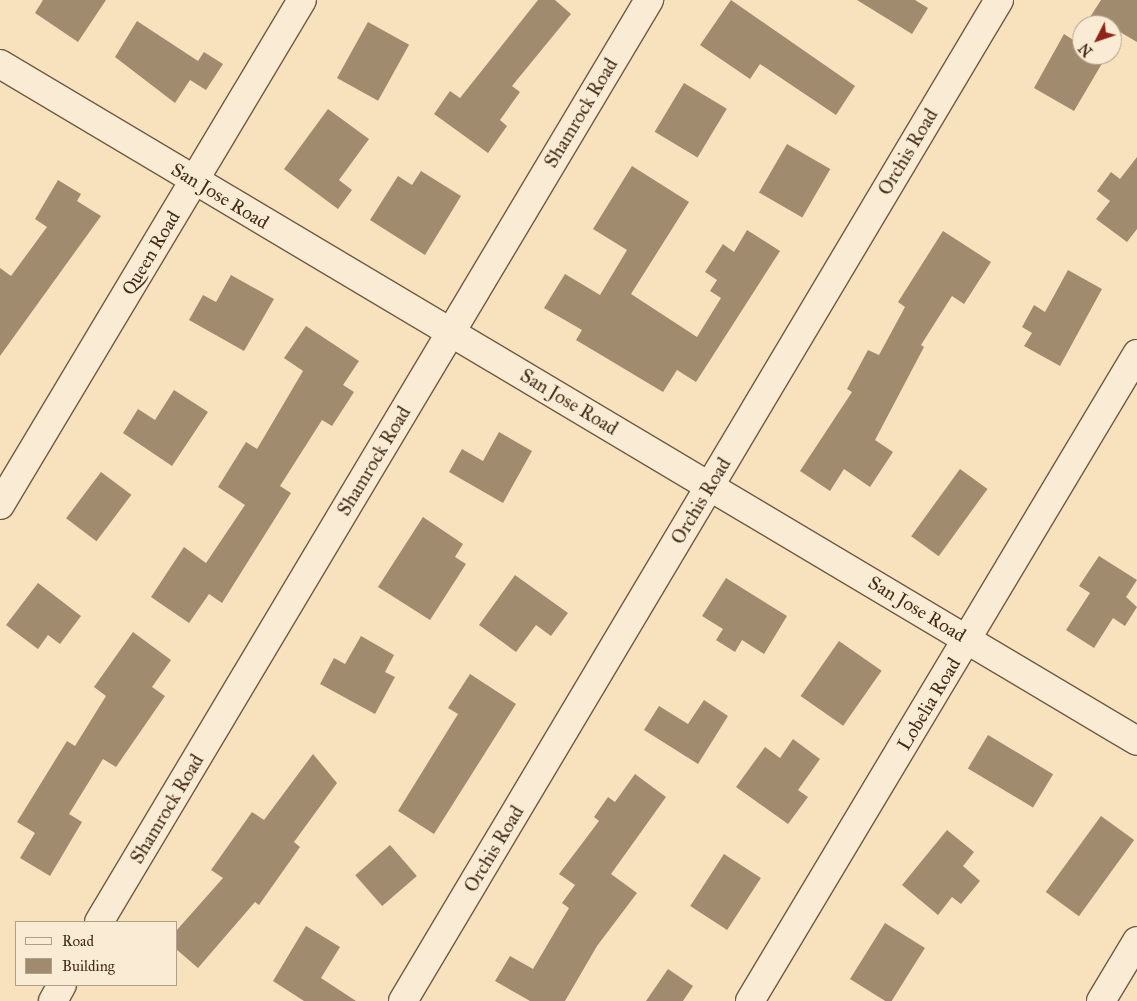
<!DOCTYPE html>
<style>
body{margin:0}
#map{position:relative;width:1137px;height:1001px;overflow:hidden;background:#f7e2bd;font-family:"IM FELL Great Primer",serif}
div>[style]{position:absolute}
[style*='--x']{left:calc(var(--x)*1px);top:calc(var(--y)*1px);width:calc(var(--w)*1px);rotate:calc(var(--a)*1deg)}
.building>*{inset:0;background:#a18b6f;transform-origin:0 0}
.roads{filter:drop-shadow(1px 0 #715a43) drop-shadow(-1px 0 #715a43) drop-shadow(0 1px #715a43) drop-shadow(0 -1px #715a43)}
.minor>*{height:28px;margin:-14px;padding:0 14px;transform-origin:14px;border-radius:14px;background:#faecd4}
span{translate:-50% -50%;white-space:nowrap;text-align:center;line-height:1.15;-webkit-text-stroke:4.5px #faecd4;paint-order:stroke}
.street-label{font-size:19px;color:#442c1a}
.legend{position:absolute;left:15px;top:921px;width:162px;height:65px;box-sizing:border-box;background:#faecd4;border:1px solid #b19f8a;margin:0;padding:6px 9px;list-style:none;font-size:15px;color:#442c1a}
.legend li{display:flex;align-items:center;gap:10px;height:25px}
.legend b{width:25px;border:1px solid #b19f8a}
.north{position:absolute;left:1072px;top:15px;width:50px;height:50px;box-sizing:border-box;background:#faecd4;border:1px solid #b19f8a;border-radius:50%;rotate:229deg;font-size:14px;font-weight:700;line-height:20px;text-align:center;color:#442c1a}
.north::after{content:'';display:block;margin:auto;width:18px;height:22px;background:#8f2418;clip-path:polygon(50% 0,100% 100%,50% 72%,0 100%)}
</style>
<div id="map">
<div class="building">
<i style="clip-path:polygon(43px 0,106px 0,78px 42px,35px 13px)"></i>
<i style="clip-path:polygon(538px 0,555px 0,571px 14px,512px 86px,520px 92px,500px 120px,507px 126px,488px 153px,434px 114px,450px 91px,460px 98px)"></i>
<i style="clip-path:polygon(731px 0,855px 86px,836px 115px,760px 64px,750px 79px,700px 45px)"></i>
<i style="clip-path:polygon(857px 0,915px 0,928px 8px,912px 34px)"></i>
<i style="clip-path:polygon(1101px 0,1137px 0,1137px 42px,1120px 32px,1112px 46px,1112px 25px,1085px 25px)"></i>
<i style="clip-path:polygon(137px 21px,198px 61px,204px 52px,223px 64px,206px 90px,190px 80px,175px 103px,115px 57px)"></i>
<i style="left:368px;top:22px;width:47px;height:64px;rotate:29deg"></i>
<i style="clip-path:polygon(1082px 30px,1082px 55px,1107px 55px,1074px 111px,1034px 88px,1064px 34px,1075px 41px)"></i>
<i style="left:684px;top:83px;width:50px;height:57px;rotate:31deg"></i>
<i style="clip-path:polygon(328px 109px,369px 139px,339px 180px,352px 190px,338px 209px,284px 169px)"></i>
<i style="left:787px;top:144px;width:50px;height:56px;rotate:30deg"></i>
<i style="clip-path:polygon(1137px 157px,1137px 229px,1127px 242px,1096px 219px,1110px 201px,1097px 191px,1111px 172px,1120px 179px)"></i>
<i style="clip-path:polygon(632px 166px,689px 202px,631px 294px,697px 337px,721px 298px,710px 291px,717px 280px,705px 272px,723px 244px,734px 252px,747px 230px,780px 251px,696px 382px,677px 370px,663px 392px,576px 340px,582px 330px,544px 308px,565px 274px,600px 295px,627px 250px,593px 229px)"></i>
<i style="clip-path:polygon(421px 171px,461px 196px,425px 255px,370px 220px,398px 176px,412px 185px)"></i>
<i style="clip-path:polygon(58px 180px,81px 194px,77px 201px,101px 216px,0 356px,0 268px,11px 276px,47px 227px,35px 219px)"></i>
<i style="clip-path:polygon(943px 231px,991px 262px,964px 304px,952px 296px,921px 345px,924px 347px,875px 440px,893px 452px,870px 487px,844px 469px,830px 491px,800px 471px,852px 392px,847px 389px,868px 350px,879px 355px,905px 307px,898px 302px)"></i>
<i style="clip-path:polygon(1068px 270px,1102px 289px,1060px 366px,1024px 346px,1032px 333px,1022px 327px,1034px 305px,1045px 312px)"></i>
<i style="clip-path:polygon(231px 275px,274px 299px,244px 351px,189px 320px,203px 295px,216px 302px)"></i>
<i style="clip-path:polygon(306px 326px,359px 361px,343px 385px,354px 392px,332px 426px,322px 420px,280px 486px,291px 493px,222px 603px,209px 594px,189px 623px,151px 597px,184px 547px,206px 563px,245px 505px,218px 487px,246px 442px,257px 449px,303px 371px,284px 358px)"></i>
<i style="clip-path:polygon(174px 390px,208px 412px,172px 466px,123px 433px,138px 409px,155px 420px)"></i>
<i style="clip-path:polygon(499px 432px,532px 451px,503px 503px,449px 472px,462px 449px,483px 461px)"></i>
<i style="left:960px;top:469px;width:34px;height:83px;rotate:36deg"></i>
<i style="left:101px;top:472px;width:38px;height:58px;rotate:37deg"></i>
<i style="clip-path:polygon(423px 517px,463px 544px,455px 557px,466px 564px,430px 620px,378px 587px)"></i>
<i style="clip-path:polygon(1099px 556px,1137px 580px,1126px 597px,1137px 607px,1125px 626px,1113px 618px,1094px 648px,1066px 630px,1090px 593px,1079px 586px)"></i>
<i style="clip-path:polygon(515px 575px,568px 613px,551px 636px,536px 625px,516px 652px,479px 625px)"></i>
<i style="clip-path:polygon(726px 578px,787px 616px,764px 654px,742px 640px,735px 652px,716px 640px,723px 629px,702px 616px)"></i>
<i style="clip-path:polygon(38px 583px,81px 616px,60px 644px,48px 635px,38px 649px,6px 625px)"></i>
<i style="clip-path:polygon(133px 632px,171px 660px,152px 687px,165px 696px,116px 767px,103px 759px,69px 814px,82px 822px,50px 876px,20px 858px,35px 833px,17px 822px,67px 741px,75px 746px,106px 696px,94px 687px)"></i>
<i style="clip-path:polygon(361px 636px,394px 655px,385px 672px,395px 677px,375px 714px,320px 684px,334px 658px,345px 664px)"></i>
<i style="left:839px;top:641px;width:52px;height:67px;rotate:35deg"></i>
<i style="clip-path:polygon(470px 674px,516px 704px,434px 834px,398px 811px,458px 714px,448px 708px)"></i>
<i style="clip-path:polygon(704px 700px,728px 716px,698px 764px,644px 730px,659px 706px,688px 724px)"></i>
<i style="left:988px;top:735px;width:76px;height:39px;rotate:31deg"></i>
<i style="clip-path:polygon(793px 739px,820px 759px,798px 790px,808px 797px,788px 824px,736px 787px,765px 747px,780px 758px)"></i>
<i style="clip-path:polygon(313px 754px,337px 783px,294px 842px,300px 847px,259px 905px,255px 902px,198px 968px,176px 949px,176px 931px,223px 878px,211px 870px,252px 812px,264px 820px)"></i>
<i style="clip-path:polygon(635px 774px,666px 797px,611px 874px,637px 893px,597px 946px,565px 1001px,530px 1001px,495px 981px,510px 956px,533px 969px,569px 908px,562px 903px,575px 885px,559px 874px,599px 821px,594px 817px,608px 797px,615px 802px)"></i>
<i style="left:1101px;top:816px;width:41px;height:94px;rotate:36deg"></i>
<i style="clip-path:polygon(947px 830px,974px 852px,963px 866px,980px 881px,961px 904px,952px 897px,938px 915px,902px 885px)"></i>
<i style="left:390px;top:845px;width:41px;height:46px;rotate:49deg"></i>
<i style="left:724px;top:854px;width:44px;height:62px;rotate:33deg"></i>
<i style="left:885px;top:923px;width:47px;height:66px;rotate:32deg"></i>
<i style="clip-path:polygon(306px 926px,340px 947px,321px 978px,356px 1001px,304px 1001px,273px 981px)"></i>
<i style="clip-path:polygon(668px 969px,693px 986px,683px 1001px,646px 1001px)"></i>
</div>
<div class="roads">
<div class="minor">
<i style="--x:0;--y:64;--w:1323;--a:30.77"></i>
<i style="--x:0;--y:505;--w:588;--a:-59.12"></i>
<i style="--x:99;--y:922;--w:1074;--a:-59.18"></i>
<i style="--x:53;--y:1001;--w:18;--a:-61"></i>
<i style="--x:403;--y:1001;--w:1165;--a:-59.23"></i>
<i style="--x:750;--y:1001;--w:754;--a:-59.11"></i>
<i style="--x:1101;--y:1001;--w:70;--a:-59"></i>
</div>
</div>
<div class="street-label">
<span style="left:581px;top:113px;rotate:-59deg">Shamrock Road</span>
<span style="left:908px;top:152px;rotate:-59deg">Orchis Road</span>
<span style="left:220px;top:196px;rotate:31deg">San Jose Road</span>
<span style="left:151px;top:253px;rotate:-59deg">Queen Road</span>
<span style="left:569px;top:402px;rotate:31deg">San Jose Road</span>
<span style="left:374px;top:461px;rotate:-59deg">Shamrock Road</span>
<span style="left:701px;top:501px;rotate:-59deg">Orchis Road</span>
<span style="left:917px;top:609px;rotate:31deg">San Jose Road</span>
<span style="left:929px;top:704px;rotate:-59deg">Lobelia Road</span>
<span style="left:167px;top:809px;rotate:-59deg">Shamrock Road</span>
<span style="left:494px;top:849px;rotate:-59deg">Orchis Road</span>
</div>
<ul class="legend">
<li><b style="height:6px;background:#faecd4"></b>Road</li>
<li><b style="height:14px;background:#a18b6f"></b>Building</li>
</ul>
<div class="north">N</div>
</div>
